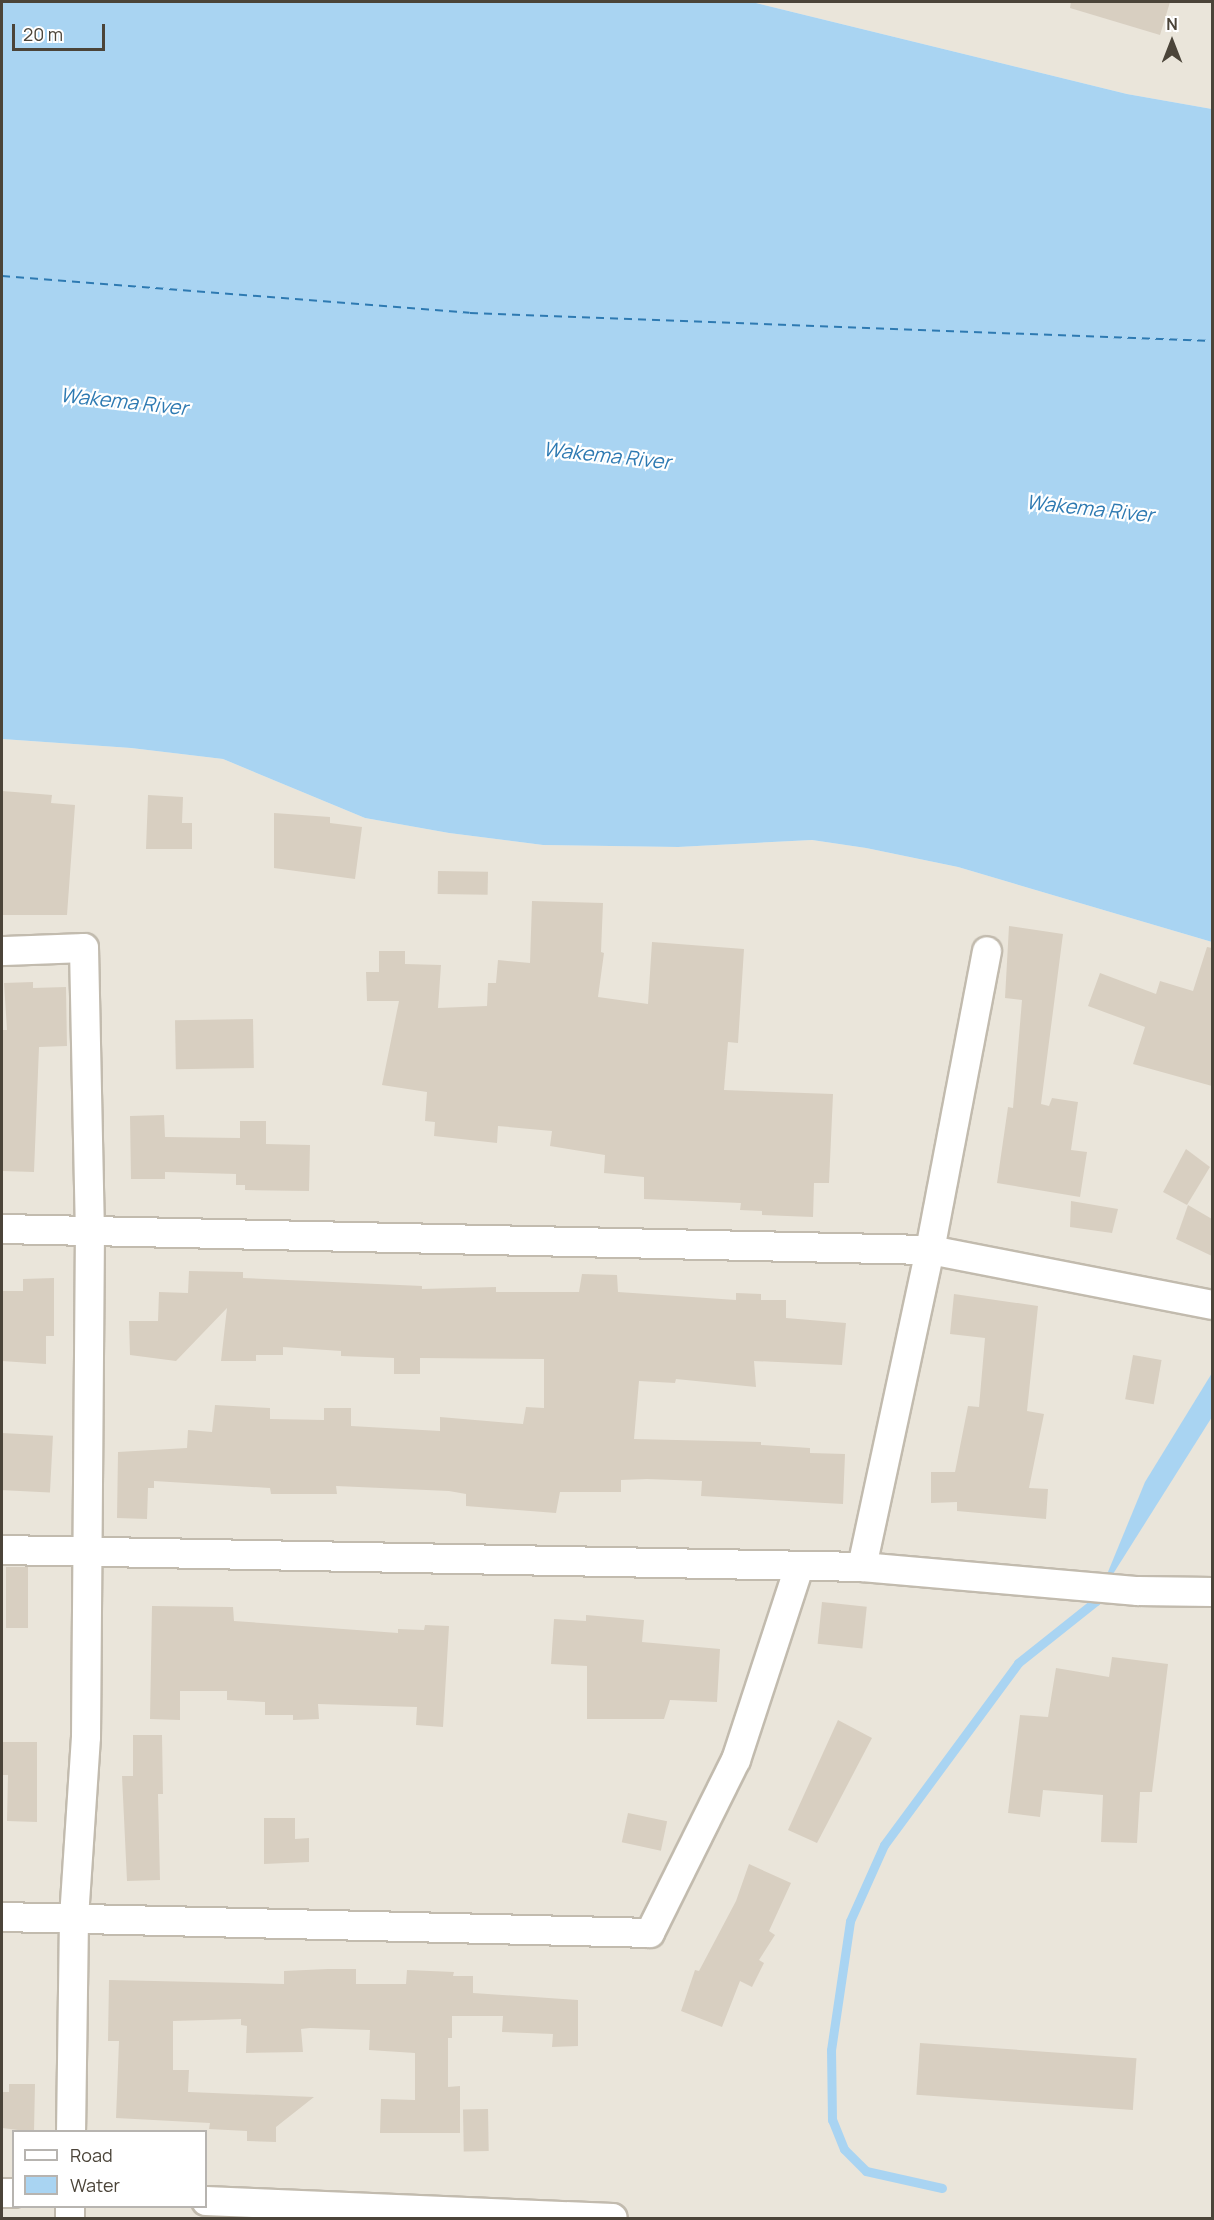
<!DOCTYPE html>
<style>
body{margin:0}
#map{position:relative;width:1214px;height:2220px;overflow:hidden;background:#f6f3ec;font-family:Manrope,sans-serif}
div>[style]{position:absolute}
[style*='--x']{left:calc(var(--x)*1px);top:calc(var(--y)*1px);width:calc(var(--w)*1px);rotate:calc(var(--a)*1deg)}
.residential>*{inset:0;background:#eae5da}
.water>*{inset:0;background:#a9d4f2}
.stream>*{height:9px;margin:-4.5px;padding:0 4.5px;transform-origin:4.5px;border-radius:4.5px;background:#a9d4f2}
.ferry>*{height:1.5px;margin-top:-0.75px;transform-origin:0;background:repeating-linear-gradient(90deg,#2e7ab2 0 8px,transparent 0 14px)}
.building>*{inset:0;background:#d8cfc1;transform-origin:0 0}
.roads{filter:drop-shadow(2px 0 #c2bbae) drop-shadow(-2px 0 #c2bbae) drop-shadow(0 2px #c2bbae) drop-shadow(0 -2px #c2bbae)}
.minor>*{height:28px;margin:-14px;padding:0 14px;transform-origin:14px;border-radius:14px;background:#fff}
span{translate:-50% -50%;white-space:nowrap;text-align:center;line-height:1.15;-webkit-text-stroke:4.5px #fff;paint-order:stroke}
.water-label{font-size:20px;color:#2e7ab2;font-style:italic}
.frame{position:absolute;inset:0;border:3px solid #4b4439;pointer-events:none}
.legend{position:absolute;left:12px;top:2130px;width:195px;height:78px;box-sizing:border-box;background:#fff;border:2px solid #b7b4b0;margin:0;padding:8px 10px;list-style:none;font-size:18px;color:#4b4439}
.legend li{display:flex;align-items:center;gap:12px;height:30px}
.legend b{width:30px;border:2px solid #b7b4b0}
.north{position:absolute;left:1142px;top:12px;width:60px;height:60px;-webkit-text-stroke:4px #fff;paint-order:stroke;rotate:0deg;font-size:16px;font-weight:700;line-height:24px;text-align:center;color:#4b4439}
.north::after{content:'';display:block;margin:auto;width:21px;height:27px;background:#4b4439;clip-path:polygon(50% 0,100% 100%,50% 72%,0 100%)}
.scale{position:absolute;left:12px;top:24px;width:93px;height:27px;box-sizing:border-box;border:3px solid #4b4439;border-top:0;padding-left:8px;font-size:18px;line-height:21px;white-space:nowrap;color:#4b4439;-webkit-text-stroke:4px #fff;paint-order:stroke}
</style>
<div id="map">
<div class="residential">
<i style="clip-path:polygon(752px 2px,1212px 2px,1212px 109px,1127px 94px)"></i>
<i style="clip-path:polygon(evenodd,2px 739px,131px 748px,223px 759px,365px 818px,449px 833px,543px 845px,678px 847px,812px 840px,866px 848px,958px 867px,1212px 942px,1212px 2218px,2px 2218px,2px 739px,14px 2132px,206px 2132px,206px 2206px,14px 2206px,14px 2132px)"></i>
</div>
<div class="water">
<i style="clip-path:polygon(2px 2px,752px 2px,1127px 94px,1212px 109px,1212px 942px,958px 867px,866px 848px,812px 840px,678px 847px,543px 845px,449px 833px,365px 818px,223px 759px,131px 748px,2px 739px)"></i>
<i style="clip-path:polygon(1212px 1373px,1212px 1417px,1096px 1601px,1145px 1482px)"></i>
</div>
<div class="stream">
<i style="--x:942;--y:2188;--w:78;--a:-167.4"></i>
<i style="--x:866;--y:2171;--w:31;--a:-135"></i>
<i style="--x:844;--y:2149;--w:31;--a:-112"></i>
<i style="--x:832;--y:2120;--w:70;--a:-90.8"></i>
<i style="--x:831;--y:2050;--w:130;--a:-81.6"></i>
<i style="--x:850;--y:1921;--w:83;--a:-65.9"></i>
<i style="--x:884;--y:1845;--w:226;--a:-53.6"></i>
<i style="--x:1018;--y:1663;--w:100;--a:-38.5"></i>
<i style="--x:1096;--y:1601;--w:10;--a:-61"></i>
</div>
<div class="ferry">
<i style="--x:2;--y:276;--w:469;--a:4.5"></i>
<i style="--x:470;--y:313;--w:743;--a:2.16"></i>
</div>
<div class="building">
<i style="clip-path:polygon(1071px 2px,1170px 2px,1160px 35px,1070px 8px)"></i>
<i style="clip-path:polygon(2px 791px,52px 795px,51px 803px,75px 805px,67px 915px,2px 915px)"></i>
<i style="clip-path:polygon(148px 795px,183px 797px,182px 823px,192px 823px,192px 849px,146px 849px)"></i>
<i style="clip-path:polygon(274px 813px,330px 817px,330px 823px,362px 827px,355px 879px,274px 868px)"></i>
<i style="left:438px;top:871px;width:50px;height:23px;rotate:1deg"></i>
<i style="clip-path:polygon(532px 901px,603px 903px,601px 952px,604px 953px,598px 997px,648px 1004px,652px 942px,744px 949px,738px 1043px,728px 1042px,724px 1090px,833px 1094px,829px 1183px,814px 1183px,813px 1217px,762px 1215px,762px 1211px,740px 1210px,741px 1203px,644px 1199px,644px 1177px,604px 1173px,605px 1155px,550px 1146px,552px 1131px,498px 1126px,497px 1143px,434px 1136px,435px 1122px,425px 1121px,427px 1092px,382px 1085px,399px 1001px,367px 1001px,366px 972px,379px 972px,379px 951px,405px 951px,405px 964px,441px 965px,438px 1008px,487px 1006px,488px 983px,496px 983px,498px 960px,530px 963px)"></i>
<i style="clip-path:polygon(1009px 926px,1063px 934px,1041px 1104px,1049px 1106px,1052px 1098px,1078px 1102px,1071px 1150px,1087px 1152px,1080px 1197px,997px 1183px,1008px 1107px,1013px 1108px,1022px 1000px,1005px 998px)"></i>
<i style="clip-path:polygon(1207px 947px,1212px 948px,1212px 1086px,1133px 1064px,1145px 1027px,1088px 1006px,1100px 973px,1156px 994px,1160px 981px,1193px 991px)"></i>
<i style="clip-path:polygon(33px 982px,33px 988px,66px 987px,67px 1046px,39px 1047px,34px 1172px,2px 1171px,3px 1030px,7px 1030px,4px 983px)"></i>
<i style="left:253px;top:1019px;width:49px;height:78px;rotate:89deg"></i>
<i style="clip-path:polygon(164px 1115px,165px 1137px,240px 1138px,240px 1121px,266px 1121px,266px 1144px,310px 1145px,309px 1191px,245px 1190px,245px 1185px,236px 1185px,236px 1174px,165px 1172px,165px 1179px,131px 1179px,130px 1116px)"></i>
<i style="clip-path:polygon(1186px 1149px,1210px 1167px,1187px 1205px,1163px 1192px)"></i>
<i style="clip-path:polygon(1071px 1201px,1118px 1209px,1112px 1233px,1070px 1227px)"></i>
<i style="clip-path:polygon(1188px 1205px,1212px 1219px,1212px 1256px,1176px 1239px)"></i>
<i style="clip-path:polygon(189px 1271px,243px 1272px,243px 1278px,422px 1286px,422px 1289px,496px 1287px,496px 1292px,579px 1292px,582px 1274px,617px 1275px,618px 1292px,736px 1300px,736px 1293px,761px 1294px,761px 1300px,786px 1300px,786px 1318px,846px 1323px,842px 1365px,754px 1361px,756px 1387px,676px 1379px,675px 1383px,639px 1381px,634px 1439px,761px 1442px,761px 1445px,810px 1448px,810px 1453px,845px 1454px,843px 1504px,701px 1496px,702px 1481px,647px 1479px,621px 1480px,621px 1492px,560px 1492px,556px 1513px,466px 1506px,466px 1494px,449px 1491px,336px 1486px,337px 1494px,271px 1494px,270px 1488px,154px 1481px,154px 1488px,148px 1488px,147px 1519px,117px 1518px,118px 1452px,187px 1448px,188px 1430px,212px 1432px,215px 1405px,270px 1408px,270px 1419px,324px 1420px,324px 1408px,351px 1408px,351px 1426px,440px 1431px,440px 1417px,523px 1424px,526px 1407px,544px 1408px,544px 1359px,420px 1358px,420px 1374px,394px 1374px,394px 1358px,341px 1356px,341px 1351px,283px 1347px,283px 1355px,256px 1355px,256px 1361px,221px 1361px,227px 1308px,176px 1361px,130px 1355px,129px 1321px,158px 1321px,159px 1292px,188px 1293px)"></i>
<i style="clip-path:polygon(54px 1278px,54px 1336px,46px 1336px,46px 1364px,2px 1361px,2px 1291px,23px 1291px,23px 1279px)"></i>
<i style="clip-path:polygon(954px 1294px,1038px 1306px,1027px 1411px,1044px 1414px,1029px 1488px,1048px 1489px,1046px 1519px,957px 1511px,957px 1502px,931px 1503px,931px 1472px,955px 1472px,968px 1406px,979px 1407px,985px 1338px,950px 1334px)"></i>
<i style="left:1133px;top:1355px;width:29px;height:45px;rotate:10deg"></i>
<i style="left:2px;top:1433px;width:51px;height:57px;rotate:3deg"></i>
<i style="left:6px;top:1567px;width:22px;height:61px"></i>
<i style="left:822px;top:1602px;width:45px;height:42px;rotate:6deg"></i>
<i style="clip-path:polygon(152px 1606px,233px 1607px,234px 1621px,398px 1633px,398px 1629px,424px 1630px,425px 1625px,449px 1626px,443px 1727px,416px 1725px,417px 1707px,318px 1704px,319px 1719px,293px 1720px,293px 1715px,265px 1715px,265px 1702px,227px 1700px,227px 1691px,180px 1691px,180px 1720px,150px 1719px)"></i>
<i style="clip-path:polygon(586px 1615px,644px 1620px,642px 1642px,720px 1649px,717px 1702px,670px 1700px,664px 1719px,587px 1719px,587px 1666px,551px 1664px,554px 1619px,586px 1621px)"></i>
<i style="clip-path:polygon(1112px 1657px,1168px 1664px,1152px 1792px,1140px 1792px,1137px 1843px,1101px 1842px,1103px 1795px,1043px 1790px,1040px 1817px,1008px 1813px,1020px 1715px,1048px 1717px,1056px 1668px,1109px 1677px)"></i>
<i style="clip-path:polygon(838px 1720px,872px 1738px,817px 1843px,788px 1830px)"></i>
<i style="clip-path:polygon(133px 1735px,162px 1735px,163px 1794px,158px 1794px,160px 1880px,127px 1881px,122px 1776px,133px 1776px)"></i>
<i style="clip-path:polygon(2px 1742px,37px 1742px,37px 1822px,7px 1821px,8px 1775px,2px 1775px)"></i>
<i style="left:628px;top:1813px;width:40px;height:30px;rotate:12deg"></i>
<i style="clip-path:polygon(264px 1818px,295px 1818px,295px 1839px,309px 1838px,309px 1862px,264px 1864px)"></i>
<i style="clip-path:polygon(749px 1864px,791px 1883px,769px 1931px,775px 1935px,759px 1960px,764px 1963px,752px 1987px,740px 1981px,722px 2027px,681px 2011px,695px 1970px,699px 1971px,736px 1901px)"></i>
<i style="clip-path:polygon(328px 1969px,356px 1969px,356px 1984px,406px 1984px,407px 1970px,454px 1972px,453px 1976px,473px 1976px,473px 1993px,578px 2000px,578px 2046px,552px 2047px,553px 2034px,502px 2032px,503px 2016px,452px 2016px,452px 2038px,448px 2038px,448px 2087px,460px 2086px,460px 2133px,380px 2133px,381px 2099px,415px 2100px,415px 2053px,369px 2050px,370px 2030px,310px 2028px,301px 2029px,303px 2052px,246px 2053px,247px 2026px,241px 2025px,241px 2019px,173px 2021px,173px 2070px,189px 2070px,188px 2092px,314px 2097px,276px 2127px,276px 2142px,247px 2141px,247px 2131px,209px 2129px,210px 2123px,116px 2118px,119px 2041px,108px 2041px,109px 1980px,284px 1984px,284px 1971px)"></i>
<i style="left:920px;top:2043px;width:217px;height:52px;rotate:4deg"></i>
<i style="clip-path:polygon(9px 2084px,35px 2084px,34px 2132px,2px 2128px,2px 2092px,9px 2092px)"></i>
<i style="left:488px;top:2109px;width:42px;height:25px;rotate:89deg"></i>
</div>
<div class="roads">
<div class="minor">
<i style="--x:2;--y:951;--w:82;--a:-2.1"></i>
<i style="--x:84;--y:948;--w:281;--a:88.8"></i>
<i style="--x:90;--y:1229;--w:508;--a:90.45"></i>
<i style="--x:86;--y:1737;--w:182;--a:93.8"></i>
<i style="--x:74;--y:1919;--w:213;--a:90.8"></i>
<i style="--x:2;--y:1229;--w:928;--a:1.3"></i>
<i style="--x:930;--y:1250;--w:287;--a:11"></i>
<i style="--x:2;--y:1550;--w:860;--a:1.13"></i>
<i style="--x:862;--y:1567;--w:277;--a:5"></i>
<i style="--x:1138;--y:1591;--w:74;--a:0.8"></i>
<i style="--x:862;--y:1567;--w:324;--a:-77.9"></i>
<i style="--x:930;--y:1250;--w:304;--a:-79.2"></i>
<i style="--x:2;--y:1917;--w:648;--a:1.41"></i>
<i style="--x:650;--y:1933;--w:193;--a:-63.6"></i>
<i style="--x:736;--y:1760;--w:203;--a:-71.9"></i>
<i style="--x:2;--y:2193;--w:12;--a:0"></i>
<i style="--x:206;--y:2201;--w:407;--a:2.4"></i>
<i style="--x:70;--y:2218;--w:12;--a:-90"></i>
</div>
</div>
<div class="water-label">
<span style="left:124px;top:401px;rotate:6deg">Wakema River</span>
<span style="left:607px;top:455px;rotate:6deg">Wakema River</span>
<span style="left:1090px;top:508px;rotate:6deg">Wakema River</span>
</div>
<div class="frame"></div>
<ul class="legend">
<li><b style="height:8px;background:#fff"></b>Road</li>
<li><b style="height:16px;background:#a9d4f2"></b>Water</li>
</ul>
<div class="north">N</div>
<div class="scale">20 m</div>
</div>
